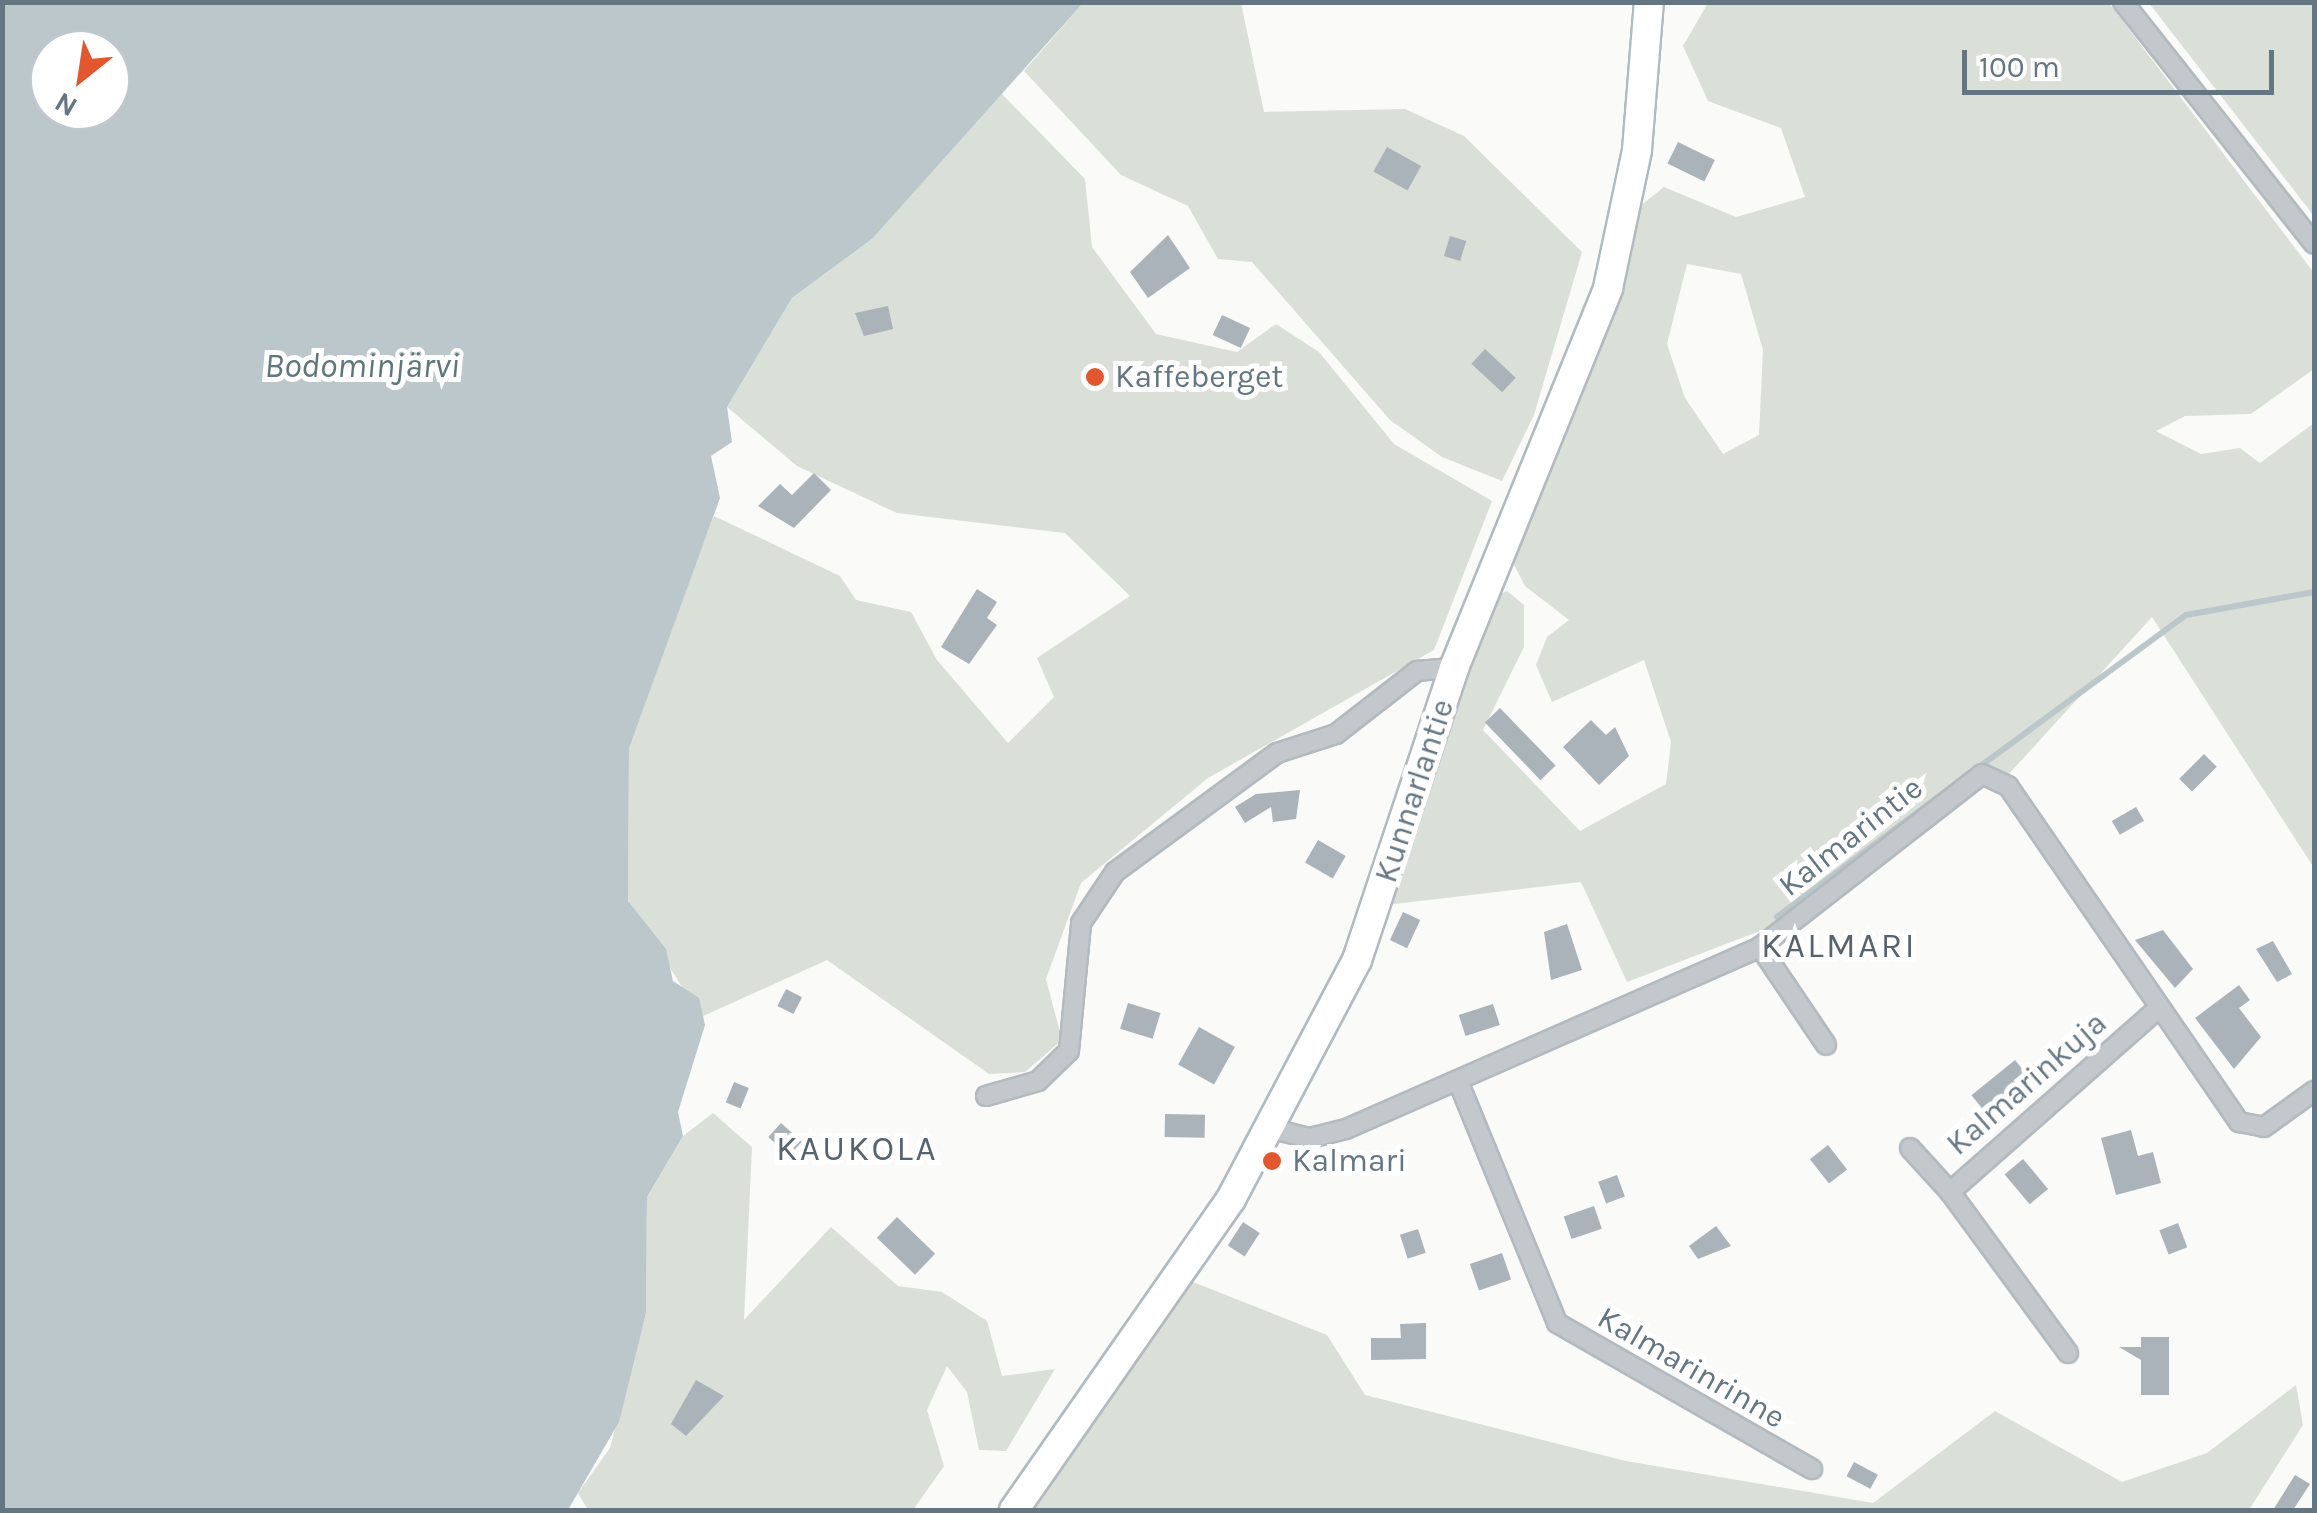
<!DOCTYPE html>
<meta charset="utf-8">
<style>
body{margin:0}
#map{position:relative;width:2317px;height:1513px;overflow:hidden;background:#fafaf8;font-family:Karla,sans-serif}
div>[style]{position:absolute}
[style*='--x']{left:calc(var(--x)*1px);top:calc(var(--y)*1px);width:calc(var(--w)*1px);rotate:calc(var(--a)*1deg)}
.green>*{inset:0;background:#dadfd7}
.water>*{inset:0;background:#bbc7cb}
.stream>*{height:6px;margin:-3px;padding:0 3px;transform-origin:3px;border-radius:3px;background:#bbc7cb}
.building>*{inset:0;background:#aab3b9;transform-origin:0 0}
.roads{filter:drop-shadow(2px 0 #b3babf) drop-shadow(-2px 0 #b3babf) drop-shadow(0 2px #b3babf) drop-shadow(0 -2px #b3babf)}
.street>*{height:18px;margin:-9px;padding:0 9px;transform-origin:9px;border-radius:9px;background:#c3c8cc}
.secondary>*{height:28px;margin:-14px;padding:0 14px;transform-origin:14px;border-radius:14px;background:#fff}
.dots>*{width:28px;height:28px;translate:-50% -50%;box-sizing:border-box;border:5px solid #fff;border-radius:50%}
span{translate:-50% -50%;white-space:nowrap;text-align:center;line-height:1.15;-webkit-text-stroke:10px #fff;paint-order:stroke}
.poi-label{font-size:32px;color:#657683}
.left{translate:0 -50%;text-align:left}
.street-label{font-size:32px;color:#657683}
.water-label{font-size:35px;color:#60757c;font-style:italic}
.neighbourhood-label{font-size:35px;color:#57646e;letter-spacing:2.5px}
.frame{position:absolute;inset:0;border:5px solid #657683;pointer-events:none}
.north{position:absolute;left:30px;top:30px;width:100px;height:100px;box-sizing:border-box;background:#fff;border:2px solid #c1c8cd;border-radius:50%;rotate:210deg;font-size:28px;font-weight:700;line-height:40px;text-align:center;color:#657683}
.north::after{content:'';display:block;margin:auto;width:35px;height:45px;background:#e4572e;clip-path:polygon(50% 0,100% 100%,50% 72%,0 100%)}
.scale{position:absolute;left:1962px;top:50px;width:312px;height:45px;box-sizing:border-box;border:5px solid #657683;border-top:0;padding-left:12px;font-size:30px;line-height:35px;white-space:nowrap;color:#657683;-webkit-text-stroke:8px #fff;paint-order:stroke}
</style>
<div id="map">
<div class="green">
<i style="clip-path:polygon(1083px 3px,1241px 3px,1264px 112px,1405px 109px,1464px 136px,1582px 252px,1534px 415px,1502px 481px,1442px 457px,1390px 420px,1252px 262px,1218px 259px,1188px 206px,1121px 175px,1024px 71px)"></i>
<i style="clip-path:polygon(evenodd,1708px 3px,2109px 3px,2314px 273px,2314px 369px,2251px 414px,2185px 416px,2156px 431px,2201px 454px,2240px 448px,2260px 463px,2314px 423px,2314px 868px,2152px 617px,2009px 774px,1971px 770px,1778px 924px,1627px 982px,1581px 882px,1386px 905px,1491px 598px,1507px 591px,1524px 605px,1524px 647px,1483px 730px,1580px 831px,1666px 784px,1671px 742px,1644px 660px,1552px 702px,1536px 665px,1547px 637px,1569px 620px,1525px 586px,1510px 557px,1601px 346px,1635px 210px,1664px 187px,1736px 217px,1805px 197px,1781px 128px,1708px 101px,1683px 46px,1708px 3px,1687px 264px,1741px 274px,1763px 350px,1759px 435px,1723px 454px,1685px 398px,1667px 344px,1687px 264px)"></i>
<i style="clip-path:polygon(2149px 3px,2314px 3px,2314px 217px,2307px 207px)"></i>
<i style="clip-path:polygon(1001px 93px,1085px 179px,1092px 247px,1156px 334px,1237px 352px,1276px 324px,1319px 352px,1394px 444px,1492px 501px,1434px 650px,1208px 778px,1081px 883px,1046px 979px,1062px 1040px,1025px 1072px,989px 1074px,827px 960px,701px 1017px,628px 901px,629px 748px,639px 702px,714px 516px,840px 576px,856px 600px,911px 612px,937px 660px,1008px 743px,1054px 697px,1037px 658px,1130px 596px,1065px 533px,897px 513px,797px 466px,727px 407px,792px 298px,872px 239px)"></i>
<i style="clip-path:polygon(713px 1113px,752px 1147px,744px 1320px,831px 1227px,898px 1286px,942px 1292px,987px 1321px,1002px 1376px,1055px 1369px,1006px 1451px,979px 1450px,967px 1392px,947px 1366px,927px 1410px,944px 1466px,913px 1510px,588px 1510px,578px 1493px,610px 1448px,646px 1313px,647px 1197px,683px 1136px)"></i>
<i style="clip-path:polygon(1188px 1280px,1327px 1335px,1365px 1395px,1626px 1461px,1873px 1503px,1995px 1411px,2122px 1482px,2207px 1453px,2296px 1385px,2303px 1425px,2249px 1510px,1025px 1510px)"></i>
</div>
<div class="water">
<i style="clip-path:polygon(evenodd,3px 2px,1083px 3px,872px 239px,792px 298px,727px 407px,732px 442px,711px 456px,720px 498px,629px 748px,628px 901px,666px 949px,673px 981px,699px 998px,705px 1025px,678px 1112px,683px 1136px,647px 1197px,646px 1313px,619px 1422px,568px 1510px,3px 1510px,3px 2px,50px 50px,110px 50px,110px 110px,50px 110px,50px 50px)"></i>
</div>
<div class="stream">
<i style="--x:1975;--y:770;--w:262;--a:-36.3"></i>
<i style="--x:2186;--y:615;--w:130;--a:-10.2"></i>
<i style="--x:1777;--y:917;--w:214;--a:-36.7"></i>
</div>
<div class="building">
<i style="left:1678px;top:142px;width:41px;height:24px;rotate:26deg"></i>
<i style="left:1387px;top:147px;width:39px;height:28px;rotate:29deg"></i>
<i style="clip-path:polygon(1168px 235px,1190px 268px,1148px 298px,1130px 272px)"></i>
<i style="left:1450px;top:236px;width:17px;height:21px;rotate:17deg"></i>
<i style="clip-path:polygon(888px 306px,893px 329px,864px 336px,855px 313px)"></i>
<i style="left:1222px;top:315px;width:31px;height:22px;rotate:25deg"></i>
<i style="left:1485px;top:349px;width:42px;height:20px;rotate:43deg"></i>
<i style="clip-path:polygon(814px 473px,831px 490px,794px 528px,758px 506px,780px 484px,792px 495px)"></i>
<i style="clip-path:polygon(977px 589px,997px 602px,987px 618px,997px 625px,969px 664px,941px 647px)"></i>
<i style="left:1500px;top:708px;width:80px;height:21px;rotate:46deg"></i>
<i style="clip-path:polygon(1591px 720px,1606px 735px,1615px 727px,1629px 756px,1599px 785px,1563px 747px)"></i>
<i style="left:2204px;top:754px;width:18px;height:35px;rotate:45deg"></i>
<i style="clip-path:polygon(1300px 790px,1296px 819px,1273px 822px,1271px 807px,1245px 823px,1235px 807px,1256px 794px)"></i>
<i style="left:2136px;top:807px;width:16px;height:28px;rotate:60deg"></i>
<i style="left:1318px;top:840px;width:32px;height:26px;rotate:30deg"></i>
<i style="left:1403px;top:912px;width:19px;height:31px;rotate:25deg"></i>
<i style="clip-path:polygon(1567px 924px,1582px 970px,1551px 980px,1544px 932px)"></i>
<i style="clip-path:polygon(2163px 930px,2193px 969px,2175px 988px,2135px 940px)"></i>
<i style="clip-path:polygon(2273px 941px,2292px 974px,2277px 982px,2256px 949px)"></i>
<i style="clip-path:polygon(2239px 985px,2250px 1000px,2239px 1008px,2261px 1037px,2234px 1069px,2195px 1018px)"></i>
<i style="left:786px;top:989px;width:18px;height:19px;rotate:27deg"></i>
<i style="left:1128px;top:1003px;width:34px;height:27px;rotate:17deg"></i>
<i style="left:1493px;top:1004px;width:22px;height:36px;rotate:72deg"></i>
<i style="left:1199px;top:1027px;width:41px;height:43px;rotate:29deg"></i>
<i style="left:2015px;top:1060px;width:26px;height:56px;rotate:51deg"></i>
<i style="left:734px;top:1082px;width:16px;height:22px;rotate:22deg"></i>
<i style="left:1165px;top:1114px;width:40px;height:23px;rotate:1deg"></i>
<i style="left:781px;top:1123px;width:28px;height:19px;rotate:42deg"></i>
<i style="clip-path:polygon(2131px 1130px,2138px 1156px,2153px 1152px,2161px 1183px,2116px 1195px,2101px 1138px)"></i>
<i style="left:1828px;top:1145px;width:31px;height:23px;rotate:52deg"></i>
<i style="left:2023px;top:1159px;width:39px;height:24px;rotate:50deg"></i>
<i style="left:1617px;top:1175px;width:23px;height:20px;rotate:70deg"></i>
<i style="left:1594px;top:1206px;width:24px;height:32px;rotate:71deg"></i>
<i style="left:897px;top:1217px;width:53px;height:29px;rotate:44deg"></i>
<i style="left:1243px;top:1222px;width:20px;height:28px;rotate:33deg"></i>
<i style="left:2178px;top:1223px;width:26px;height:20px;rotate:69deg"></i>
<i style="clip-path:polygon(1716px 1226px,1731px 1246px,1698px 1259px,1689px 1246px)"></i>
<i style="left:1418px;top:1229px;width:25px;height:19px;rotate:72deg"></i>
<i style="left:1502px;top:1253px;width:28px;height:34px;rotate:71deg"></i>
<i style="clip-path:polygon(1426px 1323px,1426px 1359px,1371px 1360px,1371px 1338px,1401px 1338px,1400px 1324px)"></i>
<i style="clip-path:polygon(2141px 1337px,2169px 1337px,2169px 1395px,2141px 1395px,2141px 1360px,2119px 1347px,2141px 1347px)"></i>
<i style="clip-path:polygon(696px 1380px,724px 1396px,686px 1436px,671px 1424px)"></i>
<i style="left:1854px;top:1462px;width:27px;height:16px;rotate:28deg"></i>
<i style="clip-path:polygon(2295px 1475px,2310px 1484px,2293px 1510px,2273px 1510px)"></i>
</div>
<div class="roads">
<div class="street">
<i style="--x:2123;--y:2;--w:308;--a:51.7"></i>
<i style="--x:1760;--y:947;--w:118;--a:56"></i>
<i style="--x:1460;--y:1086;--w:256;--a:67.7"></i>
<i style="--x:1557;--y:1323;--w:294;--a:29.8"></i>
<i style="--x:986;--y:1096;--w:54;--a:-16.1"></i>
<i style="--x:1038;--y:1081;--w:43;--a:-44.1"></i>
<i style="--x:1069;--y:1051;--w:129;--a:-84.6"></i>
<i style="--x:1081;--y:923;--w:61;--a:-56.3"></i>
<i style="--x:1115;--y:872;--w:201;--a:-36.3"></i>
<i style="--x:1277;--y:753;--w:62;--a:-17.9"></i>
<i style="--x:1336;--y:734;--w:103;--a:-37.9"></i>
<i style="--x:1417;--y:671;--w:37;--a:-5"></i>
<i style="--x:1273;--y:1129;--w:38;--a:14"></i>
<i style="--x:1310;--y:1138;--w:37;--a:-14"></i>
<i style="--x:1346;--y:1129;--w:452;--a:-23.7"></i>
<i style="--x:1760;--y:947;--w:281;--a:-37.9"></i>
<i style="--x:1982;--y:774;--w:29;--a:25"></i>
<i style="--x:2008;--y:786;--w:408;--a:55.5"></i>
<i style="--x:2239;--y:1122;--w:25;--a:11"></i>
<i style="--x:2264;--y:1127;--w:62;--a:-35.8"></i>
<i style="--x:1910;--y:1148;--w:59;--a:47.7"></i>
<i style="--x:2068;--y:1353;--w:200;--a:-126.2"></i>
<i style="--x:1950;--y:1192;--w:278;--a:-41.4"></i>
</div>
<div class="secondary">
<i style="--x:1014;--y:1510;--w:379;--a:-55.1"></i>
<i style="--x:1231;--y:1199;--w:270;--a:-62.2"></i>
<i style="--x:1357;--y:960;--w:308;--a:-71.6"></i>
<i style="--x:1454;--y:668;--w:410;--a:-67.9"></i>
<i style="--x:1608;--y:288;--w:141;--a:-78.1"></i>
<i style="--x:1637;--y:150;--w:148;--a:-85.4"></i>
</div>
</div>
<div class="dots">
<i style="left:1095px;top:377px;background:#e4572e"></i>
<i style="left:1272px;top:1161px;background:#e4572e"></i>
</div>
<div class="poi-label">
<span class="left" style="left:1115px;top:377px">Kaffeberget</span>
<span class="left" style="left:1292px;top:1161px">Kalmari</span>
</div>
<div class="street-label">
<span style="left:1415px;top:791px;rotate:-72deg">Kunnarlantie</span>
<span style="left:1851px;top:837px;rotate:-38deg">Kalmarintie</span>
<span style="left:2027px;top:1084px;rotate:-41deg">Kalmarinkuja</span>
<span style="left:1691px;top:1368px;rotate:30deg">Kalmarinrinne</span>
</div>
<div class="water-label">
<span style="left:362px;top:366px">Bodominjärvi</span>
</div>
<div class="neighbourhood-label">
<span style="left:1839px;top:946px">KALMARI</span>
<span style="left:857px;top:1149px">KAUKOLA</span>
</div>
<div class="frame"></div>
<div class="north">N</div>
<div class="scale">100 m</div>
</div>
